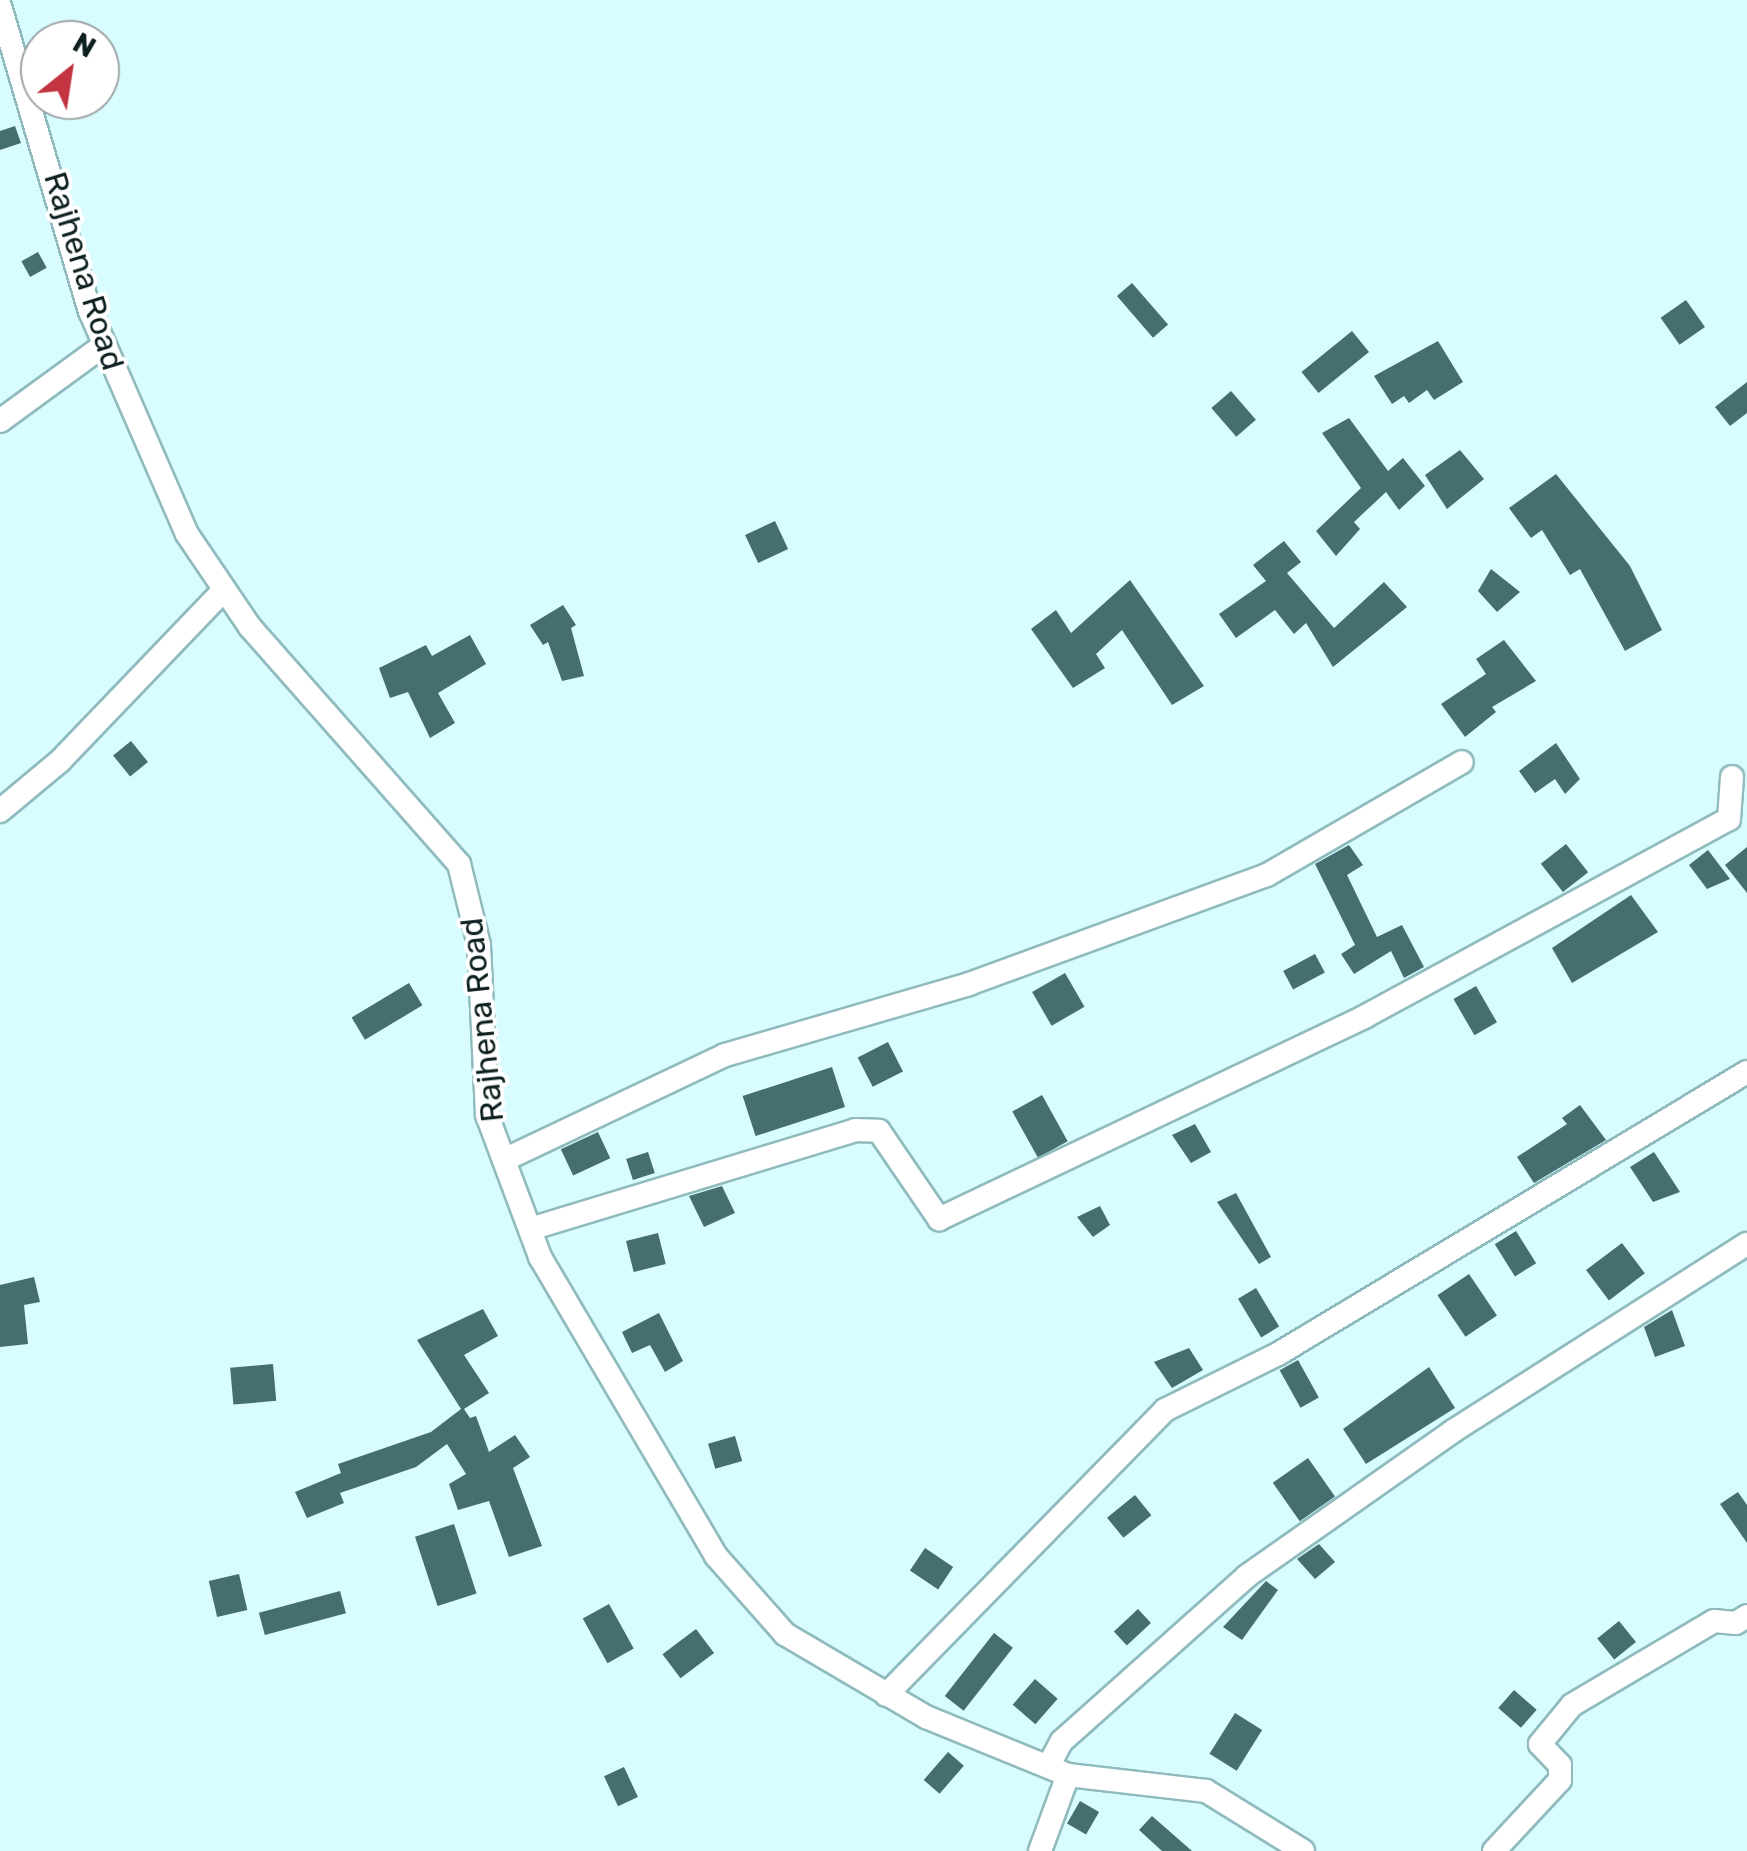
<!DOCTYPE html>
<style>
body{margin:0}
#map{position:relative;width:1747px;height:1851px;overflow:hidden;background:#d8fcff;font-family:Rubik,sans-serif}
div>[style]{position:absolute}
[style*='--x']{left:calc(var(--x)*1px);top:calc(var(--y)*1px);width:calc(var(--w)*1px);rotate:calc(var(--a)*1deg)}
.building>*{inset:0;background:#456e71;transform-origin:0 0}
.roads{filter:drop-shadow(2px 0 #8fbbbe) drop-shadow(-2px 0 #8fbbbe) drop-shadow(0 2px #8fbbbe) drop-shadow(0 -2px #8fbbbe)}
.minor>*{height:22px;margin:-11px;padding:0 11px;transform-origin:11px;border-radius:11px;background:#fff}
span{translate:-50% -50%;white-space:nowrap;text-align:center;line-height:1.15;-webkit-text-stroke:8px #fff;paint-order:stroke}
.street-label{font-size:32px;color:#0e1f20}
.north{position:absolute;left:20px;top:20px;width:100px;height:100px;box-sizing:border-box;background:#fff;border:2px solid #9fa5a6;border-radius:50%;rotate:30deg;font-size:28px;font-weight:700;line-height:40px;text-align:center;color:#0e1f20}
.north::after{content:'';display:block;margin:auto;width:35px;height:45px;background:#c43440;clip-path:polygon(50% 0,100% 100%,50% 72%,0 100%)}
</style>
<div id="map">
<div class="building">
<i style="clip-path:polygon(15px 126px,21px 143px,0 150px,0 131px)"></i>
<i style="left:38px;top:252px;width:18px;height:19px;rotate:61deg"></i>
<i style="left:1132px;top:283px;width:55px;height:20px;rotate:49deg"></i>
<i style="left:1686px;top:300px;width:33px;height:31px;rotate:55deg"></i>
<i style="left:1352px;top:331px;width:27px;height:65px;rotate:51deg"></i>
<i style="clip-path:polygon(1438px 341px,1463px 382px,1434px 400px,1427px 390px,1409px 403px,1404px 396px,1392px 404px,1374px 376px)"></i>
<i style="clip-path:polygon(1747px 382px,1747px 413px,1730px 426px,1715px 407px)"></i>
<i style="left:1231px;top:391px;width:38px;height:26px;rotate:49deg"></i>
<i style="clip-path:polygon(1349px 418px,1388px 471px,1403px 458px,1425px 486px,1399px 510px,1386px 492px,1354px 522px,1360px 529px,1336px 556px,1316px 531px,1361px 488px,1322px 433px)"></i>
<i style="clip-path:polygon(1460px 450px,1484px 479px,1447px 509px,1425px 475px)"></i>
<i style="clip-path:polygon(1556px 474px,1630px 566px,1662px 630px,1625px 651px,1580px 569px,1570px 575px,1542px 530px,1531px 538px,1509px 508px)"></i>
<i style="left:775px;top:521px;width:31px;height:33px;rotate:65deg"></i>
<i style="clip-path:polygon(1284px 541px,1301px 562px,1287px 573px,1334px 628px,1384px 582px,1407px 607px,1333px 667px,1306px 623px,1294px 634px,1275px 610px,1236px 638px,1219px 614px,1266px 581px,1253px 565px)"></i>
<i style="clip-path:polygon(1491px 569px,1520px 592px,1497px 612px,1478px 591px)"></i>
<i style="clip-path:polygon(1130px 580px,1204px 686px,1172px 705px,1122px 630px,1096px 654px,1105px 668px,1073px 688px,1031px 629px,1056px 610px,1071px 633px)"></i>
<i style="clip-path:polygon(563px 605px,576px 625px,571px 628px,584px 676px,562px 681px,548px 642px,543px 645px,530px 625px)"></i>
<i style="clip-path:polygon(470px 635px,486px 664px,438px 693px,455px 723px,430px 738px,408px 692px,390px 698px,379px 668px,426px 645px,432px 656px)"></i>
<i style="clip-path:polygon(1504px 640px,1536px 681px,1492px 707px,1496px 712px,1465px 737px,1441px 704px,1486px 674px,1476px 659px)"></i>
<i style="left:131px;top:741px;width:27px;height:23px;rotate:51deg"></i>
<i style="clip-path:polygon(1556px 743px,1580px 779px,1565px 794px,1555px 779px,1535px 793px,1519px 771px)"></i>
<i style="left:1566px;top:844px;width:36px;height:32px;rotate:52deg"></i>
<i style="clip-path:polygon(1349px 845px,1363px 865px,1347px 875px,1377px 937px,1402px 925px,1424px 967px,1404px 978px,1391px 951px,1354px 974px,1341px 954px,1355px 945px,1315px 864px)"></i>
<i style="clip-path:polygon(1747px 847px,1747px 893px,1725px 865px)"></i>
<i style="clip-path:polygon(1708px 850px,1730px 879px,1707px 889px,1689px 865px)"></i>
<i style="clip-path:polygon(1631px 895px,1658px 932px,1572px 983px,1552px 948px)"></i>
<i style="left:1315px;top:954px;width:21px;height:36px;rotate:62deg"></i>
<i style="left:1065px;top:973px;width:39px;height:38px;rotate:60deg"></i>
<i style="left:409px;top:983px;width:26px;height:67px;rotate:59deg"></i>
<i style="left:1476px;top:986px;width:42px;height:26px;rotate:60deg"></i>
<i style="left:888px;top:1042px;width:33px;height:34px;rotate:63deg"></i>
<i style="left:832px;top:1067px;width:42px;height:94px;rotate:72deg"></i>
<i style="left:1042px;top:1095px;width:53px;height:34px;rotate:61deg"></i>
<i style="clip-path:polygon(1580px 1105px,1606px 1140px,1534px 1183px,1517px 1157px,1567px 1124px,1562px 1118px)"></i>
<i style="clip-path:polygon(1195px 1124px,1211px 1152px,1191px 1163px,1172px 1135px)"></i>
<i style="left:598px;top:1132px;width:29px;height:41px;rotate:65deg"></i>
<i style="left:648px;top:1152px;width:22px;height:23px;rotate:72deg"></i>
<i style="clip-path:polygon(1654px 1152px,1680px 1192px,1653px 1202px,1630px 1167px)"></i>
<i style="clip-path:polygon(722px 1186px,735px 1213px,704px 1227px,689px 1196px)"></i>
<i style="clip-path:polygon(1236px 1193px,1271px 1257px,1259px 1264px,1217px 1202px)"></i>
<i style="clip-path:polygon(1100px 1206px,1110px 1225px,1093px 1237px,1077px 1217px)"></i>
<i style="left:1516px;top:1231px;width:38px;height:25px;rotate:58deg"></i>
<i style="left:658px;top:1233px;width:32px;height:33px;rotate:76deg"></i>
<i style="left:1622px;top:1243px;width:38px;height:45px;rotate:53deg"></i>
<i style="left:1469px;top:1274px;width:50px;height:38px;rotate:56deg"></i>
<i style="clip-path:polygon(34px 1277px,40px 1302px,24px 1305px,28px 1344px,0 1347px,0 1285px)"></i>
<i style="left:1256px;top:1288px;width:45px;height:21px;rotate:59deg"></i>
<i style="clip-path:polygon(483px 1309px,498px 1336px,464px 1355px,489px 1393px,464px 1409px,470px 1418px,476px 1416px,489px 1452px,515px 1435px,530px 1457px,513px 1468px,542px 1546px,509px 1557px,489px 1501px,458px 1510px,449px 1484px,466px 1474px,447px 1444px,416px 1467px,340px 1493px,344px 1503px,307px 1518px,295px 1492px,341px 1473px,338px 1464px,431px 1432px,461px 1409px,417px 1340px)"></i>
<i style="clip-path:polygon(1672px 1310px,1685px 1346px,1655px 1357px,1644px 1327px)"></i>
<i style="clip-path:polygon(659px 1313px,683px 1361px,665px 1372px,650px 1345px,632px 1353px,622px 1332px)"></i>
<i style="clip-path:polygon(1189px 1348px,1203px 1370px,1172px 1388px,1154px 1362px)"></i>
<i style="left:1298px;top:1360px;width:43px;height:21px;rotate:61deg"></i>
<i style="left:273px;top:1364px;width:37px;height:43px;rotate:85deg"></i>
<i style="clip-path:polygon(1429px 1367px,1455px 1408px,1366px 1464px,1343px 1429px)"></i>
<i style="left:735px;top:1436px;width:26px;height:28px;rotate:74deg"></i>
<i style="left:1308px;top:1458px;width:47px;height:43px;rotate:55deg"></i>
<i style="clip-path:polygon(1738px 1492px,1747px 1505px,1747px 1543px,1720px 1504px)"></i>
<i style="left:1135px;top:1495px;width:26px;height:36px;rotate:51deg"></i>
<i style="left:454px;top:1524px;width:73px;height:41px;rotate:72deg"></i>
<i style="clip-path:polygon(1319px 1544px,1335px 1562px,1315px 1579px,1297px 1559px)"></i>
<i style="left:925px;top:1548px;width:34px;height:27px;rotate:34deg"></i>
<i style="left:239px;top:1574px;width:37px;height:31px;rotate:77deg"></i>
<i style="clip-path:polygon(1266px 1581px,1278px 1590px,1242px 1640px,1223px 1627px)"></i>
<i style="left:340px;top:1591px;width:23px;height:84px;rotate:75deg"></i>
<i style="left:609px;top:1604px;width:51px;height:30px;rotate:61deg"></i>
<i style="left:1138px;top:1609px;width:19px;height:33px;rotate:47deg"></i>
<i style="left:1619px;top:1621px;width:27px;height:28px;rotate:51deg"></i>
<i style="left:696px;top:1629px;width:30px;height:42px;rotate:53deg"></i>
<i style="left:994px;top:1633px;width:24px;height:80px;rotate:38deg"></i>
<i style="left:1035px;top:1679px;width:30px;height:34px;rotate:41deg"></i>
<i style="left:1514px;top:1690px;width:30px;height:24px;rotate:41deg"></i>
<i style="left:1235px;top:1713px;width:32px;height:48px;rotate:32deg"></i>
<i style="left:948px;top:1752px;width:21px;height:37px;rotate:41deg"></i>
<i style="left:624px;top:1767px;width:33px;height:22px;rotate:65deg"></i>
<i style="left:1080px;top:1801px;width:22px;height:26px;rotate:30deg"></i>
<i style="clip-path:polygon(1152px 1816px,1192px 1851px,1162px 1851px,1139px 1830px)"></i>
</div>
<div class="roads">
<div class="minor">
<i style="--x:0;--y:6;--w:318;--a:73.6"></i>
<i style="--x:90;--y:311;--w:243;--a:66.5"></i>
<i style="--x:187;--y:534;--w:112;--a:55.9"></i>
<i style="--x:250;--y:627;--w:316;--a:48.6"></i>
<i style="--x:459;--y:864;--w:83;--a:76.1"></i>
<i style="--x:479;--y:945;--w:170;--a:87.3"></i>
<i style="--x:487;--y:1115;--w:152;--a:69.5"></i>
<i style="--x:540;--y:1257;--w:347;--a:59.5"></i>
<i style="--x:716;--y:1556;--w:104;--a:48.5"></i>
<i style="--x:785;--y:1634;--w:164;--a:30.5"></i>
<i style="--x:926;--y:1717;--w:153;--a:22.2"></i>
<i style="--x:1068;--y:1775;--w:139;--a:6.6"></i>
<i style="--x:1206;--y:1791;--w:114;--a:31.7"></i>
<i style="--x:0;--y:421;--w:127;--a:-36.1"></i>
<i style="--x:0;--y:811;--w:78;--a:-39.8"></i>
<i style="--x:60;--y:761;--w:236;--a:-46.2"></i>
<i style="--x:504;--y:1160;--w:245;--a:-25.4"></i>
<i style="--x:725;--y:1055;--w:254;--a:-16.2"></i>
<i style="--x:969;--y:984;--w:317;--a:-20.1"></i>
<i style="--x:1267;--y:875;--w:225;--a:-30.1"></i>
<i style="--x:530;--y:1229;--w:340;--a:-16.9"></i>
<i style="--x:855;--y:1130;--w:24;--a:2"></i>
<i style="--x:879;--y:1131;--w:107;--a:55.7"></i>
<i style="--x:939;--y:1219;--w:471;--a:-25.4"></i>
<i style="--x:1364;--y:1017;--w:415;--a:-28.5"></i>
<i style="--x:1729;--y:819;--w:42;--a:-85.9"></i>
<i style="--x:886;--y:1695;--w:399;--a:-45.6"></i>
<i style="--x:1165;--y:1410;--w:126;--a:-26.4"></i>
<i style="--x:1278;--y:1354;--w:547;--a:-31.02"></i>
<i style="--x:1049;--y:1765;--w:27;--a:-62"></i>
<i style="--x:1062;--y:1741;--w:248;--a:-41.7"></i>
<i style="--x:1247;--y:1576;--w:252;--a:-35.1"></i>
<i style="--x:1453;--y:1431;--w:348;--a:-32.5"></i>
<i style="--x:1040;--y:1851;--w:81;--a:-69.8"></i>
<i style="--x:1494;--y:1851;--w:97;--a:-47.1"></i>
<i style="--x:1560;--y:1780;--w:15;--a:-90"></i>
<i style="--x:1560;--y:1765;--w:29;--a:-134"></i>
<i style="--x:1540;--y:1744;--w:50;--a:-50.6"></i>
<i style="--x:1572;--y:1705;--w:165;--a:-30.6"></i>
<i style="--x:1714;--y:1621;--w:22;--a:5"></i>
<i style="--x:1736;--y:1623;--w:13;--a:-32"></i>
</div>
</div>
<div class="street-label">
<span style="left:84px;top:271px;rotate:73deg">Rajhena Road</span>
<span style="left:482px;top:1020px;rotate:-96deg">Rajhena Road</span>
</div>
<div class="north">N</div>
</div>
